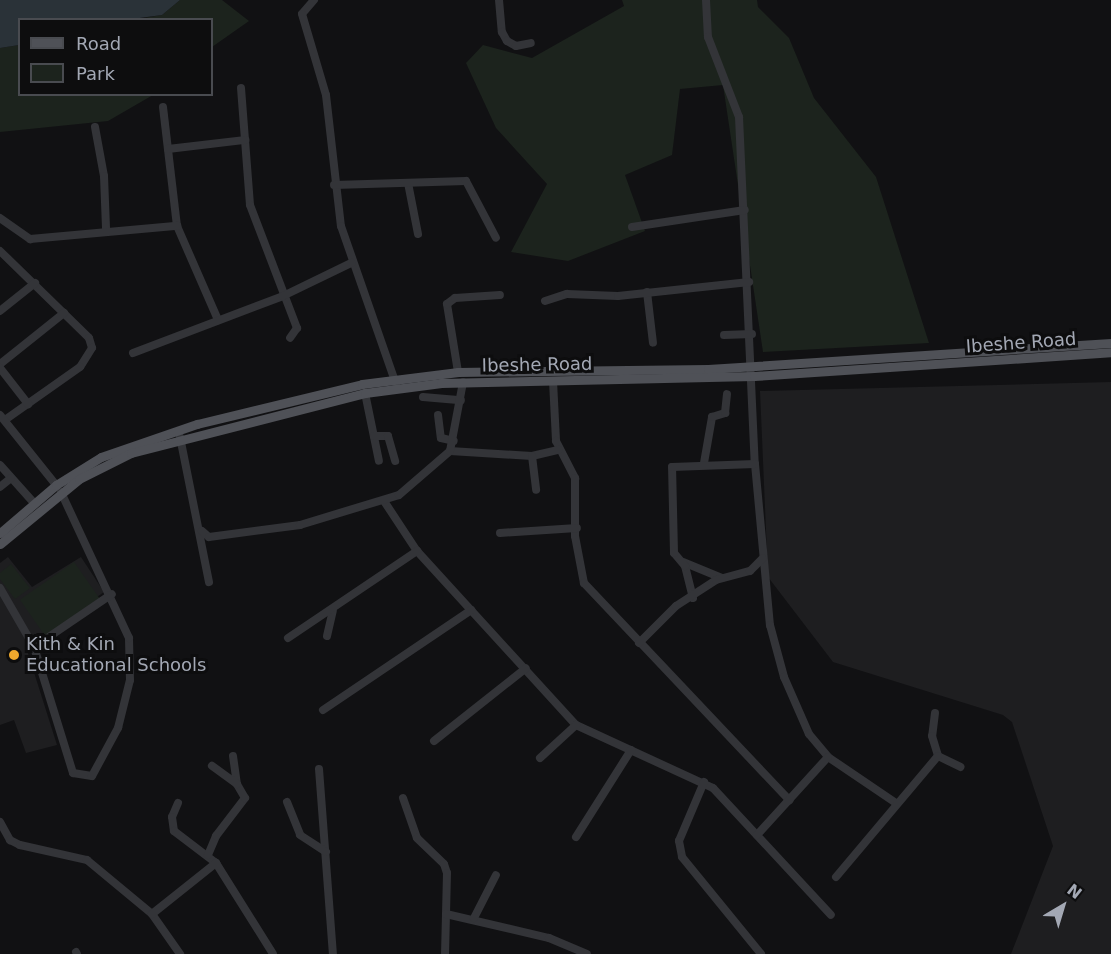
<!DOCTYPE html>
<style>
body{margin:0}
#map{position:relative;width:1111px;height:954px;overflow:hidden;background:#111113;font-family:"DejaVu Sans",sans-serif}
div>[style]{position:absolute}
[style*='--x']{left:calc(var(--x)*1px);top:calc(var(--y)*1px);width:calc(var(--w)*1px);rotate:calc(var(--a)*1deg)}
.built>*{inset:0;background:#1e1e20}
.green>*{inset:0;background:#1c231d;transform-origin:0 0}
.water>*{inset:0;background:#2a3238}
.minor>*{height:8px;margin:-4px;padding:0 4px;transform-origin:4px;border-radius:4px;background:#333438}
.major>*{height:9px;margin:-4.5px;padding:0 4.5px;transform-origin:4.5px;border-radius:4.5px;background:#4f5157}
.dots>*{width:16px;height:16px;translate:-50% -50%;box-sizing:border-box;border:3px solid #0d0d0e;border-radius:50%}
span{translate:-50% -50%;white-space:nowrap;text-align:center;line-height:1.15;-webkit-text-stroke:6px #0d0d0e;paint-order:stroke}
.street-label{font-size:18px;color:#a3a8b4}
.poi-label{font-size:18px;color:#a3a8b4}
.left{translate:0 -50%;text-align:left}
.legend{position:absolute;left:18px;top:18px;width:195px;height:78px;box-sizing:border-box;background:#0d0d0e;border:2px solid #494b50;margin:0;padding:8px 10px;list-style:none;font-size:18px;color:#a3a8b4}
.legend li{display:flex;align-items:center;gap:12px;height:30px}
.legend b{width:30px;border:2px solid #494b50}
.north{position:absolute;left:1033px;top:876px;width:60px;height:60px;-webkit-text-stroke:4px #0d0d0e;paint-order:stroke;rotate:38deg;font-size:16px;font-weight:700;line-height:24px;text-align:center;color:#a3a8b4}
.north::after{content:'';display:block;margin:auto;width:21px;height:27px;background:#a3a8b4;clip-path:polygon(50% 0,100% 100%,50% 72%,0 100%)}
</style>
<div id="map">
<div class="built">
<i style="clip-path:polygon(1111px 382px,1111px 954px,1011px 954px,1053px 846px,1012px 722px,1003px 715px,833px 662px,768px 577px,760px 391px)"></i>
<i style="clip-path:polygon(8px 557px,32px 587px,81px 557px,104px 592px,26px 647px,57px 745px,26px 753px,14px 720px,0 725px,0 563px)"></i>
</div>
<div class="green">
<i style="clip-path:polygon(180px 0,222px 0,249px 21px,212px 47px,212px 20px,132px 20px,162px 15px)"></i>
<i style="clip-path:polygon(622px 0,757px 0,758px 7px,789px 38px,814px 98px,876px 177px,929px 343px,763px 352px,723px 85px,680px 89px,672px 155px,625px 175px,645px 231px,568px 261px,511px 252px,547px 184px,496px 128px,466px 63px,483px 45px,532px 58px,624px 6px)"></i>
<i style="clip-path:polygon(19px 45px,20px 94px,153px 95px,108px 121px,0 132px,0 48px)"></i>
<i style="left:74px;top:562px;width:44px;height:66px;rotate:55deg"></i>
<i style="clip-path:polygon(11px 564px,30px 588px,15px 599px,0 579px,0 573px)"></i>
</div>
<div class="water">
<i style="clip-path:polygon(0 0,180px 0,162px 15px,132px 19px,20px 20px,19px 45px,0 48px)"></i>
</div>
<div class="minor">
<i style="--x:314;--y:0;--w:18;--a:131"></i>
<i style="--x:302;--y:14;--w:84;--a:73.5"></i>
<i style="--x:326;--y:95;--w:132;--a:83.5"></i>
<i style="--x:341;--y:226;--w:167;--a:70.8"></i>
<i style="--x:499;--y:0;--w:32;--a:85"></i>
<i style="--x:502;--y:32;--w:10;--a:61"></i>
<i style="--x:507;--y:41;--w:10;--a:29"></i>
<i style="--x:516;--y:46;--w:15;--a:-11"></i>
<i style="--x:706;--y:0;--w:37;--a:87"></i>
<i style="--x:708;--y:37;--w:86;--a:68.8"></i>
<i style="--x:739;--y:117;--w:347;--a:87.4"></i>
<i style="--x:755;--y:464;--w:162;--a:84.7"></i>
<i style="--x:770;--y:625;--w:54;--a:74.9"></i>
<i style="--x:784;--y:677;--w:62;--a:66.3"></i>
<i style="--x:809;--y:734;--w:30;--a:50"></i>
<i style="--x:828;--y:757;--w:82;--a:34.1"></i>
<i style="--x:241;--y:88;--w:117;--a:85.6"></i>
<i style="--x:250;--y:205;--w:132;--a:69.1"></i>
<i style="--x:297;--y:328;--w:12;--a:125"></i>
<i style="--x:163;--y:107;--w:120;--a:83.3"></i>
<i style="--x:177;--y:226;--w:103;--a:66.4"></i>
<i style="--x:95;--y:127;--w:50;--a:79.6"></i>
<i style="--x:104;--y:176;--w:53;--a:87.8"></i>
<i style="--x:168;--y:149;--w:78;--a:-6.7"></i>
<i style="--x:408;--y:183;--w:52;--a:78.9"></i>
<i style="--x:334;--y:185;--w:132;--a:-1.7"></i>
<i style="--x:466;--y:181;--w:64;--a:62.2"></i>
<i style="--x:0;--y:218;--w:37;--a:35"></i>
<i style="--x:30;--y:239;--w:148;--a:-5.1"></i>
<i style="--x:632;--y:227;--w:114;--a:-8.6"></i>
<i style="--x:0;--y:251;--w:124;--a:44.3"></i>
<i style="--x:89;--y:338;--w:10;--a:73"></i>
<i style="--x:92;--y:348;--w:22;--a:122"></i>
<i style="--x:80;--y:367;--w:92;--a:144.8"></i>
<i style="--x:647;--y:292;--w:51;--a:83.3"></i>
<i style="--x:545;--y:301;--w:23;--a:-18"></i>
<i style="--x:567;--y:294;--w:51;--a:2.2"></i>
<i style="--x:618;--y:296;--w:132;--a:-6.1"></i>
<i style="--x:0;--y:311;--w:45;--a:-38.7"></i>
<i style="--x:724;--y:335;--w:28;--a:-2"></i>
<i style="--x:133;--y:353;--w:160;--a:-20.8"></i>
<i style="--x:283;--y:296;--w:76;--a:-25.9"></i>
<i style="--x:0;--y:364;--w:82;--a:-38.6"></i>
<i style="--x:0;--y:368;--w:46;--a:52.1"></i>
<i style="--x:458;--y:372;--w:69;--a:-99.2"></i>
<i style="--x:447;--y:304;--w:10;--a:-37"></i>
<i style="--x:455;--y:298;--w:45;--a:-3.8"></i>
<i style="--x:553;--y:381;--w:60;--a:87.1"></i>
<i style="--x:556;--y:441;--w:42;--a:62.8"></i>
<i style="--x:575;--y:478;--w:58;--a:90"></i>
<i style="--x:575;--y:536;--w:48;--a:79.2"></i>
<i style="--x:584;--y:583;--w:299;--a:46.6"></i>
<i style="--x:365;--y:393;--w:69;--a:78.4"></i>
<i style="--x:423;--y:397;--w:38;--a:5"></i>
<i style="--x:0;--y:415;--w:90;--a:51.3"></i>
<i style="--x:438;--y:415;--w:23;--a:83"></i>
<i style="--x:441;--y:438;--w:13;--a:13"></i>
<i style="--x:374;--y:436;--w:14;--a:0"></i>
<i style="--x:388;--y:436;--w:26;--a:74"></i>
<i style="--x:180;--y:437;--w:148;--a:78.7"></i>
<i style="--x:450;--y:451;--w:82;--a:3.5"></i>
<i style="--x:532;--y:456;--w:27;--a:-13"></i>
<i style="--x:532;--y:456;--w:34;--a:83"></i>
<i style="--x:704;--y:463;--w:47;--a:-80.1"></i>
<i style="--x:712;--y:417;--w:14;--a:-17"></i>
<i style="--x:725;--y:413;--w:19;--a:-84"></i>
<i style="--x:0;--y:465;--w:51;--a:48.2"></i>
<i style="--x:0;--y:487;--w:14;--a:-39"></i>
<i style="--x:384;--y:501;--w:60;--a:56.6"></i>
<i style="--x:417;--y:551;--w:236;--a:47.6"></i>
<i style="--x:576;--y:725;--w:151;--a:24.7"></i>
<i style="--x:713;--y:788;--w:173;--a:47.1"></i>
<i style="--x:202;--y:531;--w:9;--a:41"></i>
<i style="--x:209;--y:537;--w:92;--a:-7.5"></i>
<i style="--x:300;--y:525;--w:103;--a:-16.9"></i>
<i style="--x:399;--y:495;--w:67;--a:-40.8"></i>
<i style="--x:450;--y:451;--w:70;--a:-79.3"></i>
<i style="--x:500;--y:533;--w:77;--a:-3.7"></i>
<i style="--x:683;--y:562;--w:42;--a:22.3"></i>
<i style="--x:0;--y:588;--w:68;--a:60"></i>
<i style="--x:34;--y:647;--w:132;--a:72.8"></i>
<i style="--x:73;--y:773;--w:19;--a:9"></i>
<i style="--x:92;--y:776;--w:55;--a:-61.6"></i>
<i style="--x:118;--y:728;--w:49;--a:-76"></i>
<i style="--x:130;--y:680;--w:42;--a:-91.4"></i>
<i style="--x:129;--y:638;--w:161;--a:-115"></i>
<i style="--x:693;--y:598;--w:33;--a:-104"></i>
<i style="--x:685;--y:566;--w:17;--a:-130"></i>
<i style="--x:674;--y:553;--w:86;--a:-91.3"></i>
<i style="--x:672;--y:467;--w:83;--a:-2.1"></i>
<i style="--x:327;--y:636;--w:26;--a:-77"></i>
<i style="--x:288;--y:638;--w:156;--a:-34"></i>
<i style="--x:639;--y:643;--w:52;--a:-45"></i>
<i style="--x:676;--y:606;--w:48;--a:-33"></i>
<i style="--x:716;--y:580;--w:35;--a:-15"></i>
<i style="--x:750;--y:571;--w:18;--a:-45"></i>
<i style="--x:34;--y:647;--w:94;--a:-34.2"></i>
<i style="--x:323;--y:710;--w:179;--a:-34"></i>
<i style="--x:935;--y:713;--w:23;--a:97"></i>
<i style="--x:932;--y:736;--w:21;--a:73"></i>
<i style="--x:938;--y:756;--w:25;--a:26"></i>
<i style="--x:434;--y:741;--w:117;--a:-38.4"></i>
<i style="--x:233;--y:756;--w:28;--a:82"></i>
<i style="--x:540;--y:758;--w:49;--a:-42.5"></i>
<i style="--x:319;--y:769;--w:186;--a:85.7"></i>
<i style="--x:704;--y:782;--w:64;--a:113"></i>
<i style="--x:679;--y:841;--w:16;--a:79"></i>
<i style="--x:682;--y:857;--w:125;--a:50.8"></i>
<i style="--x:403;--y:798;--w:42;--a:70.7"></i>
<i style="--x:417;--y:838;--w:37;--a:44"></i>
<i style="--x:444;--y:864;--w:9;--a:72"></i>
<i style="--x:447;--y:873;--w:81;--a:91.4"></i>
<i style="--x:287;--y:802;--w:35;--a:68"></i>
<i style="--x:300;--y:835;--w:31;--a:33"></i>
<i style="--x:178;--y:803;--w:15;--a:113"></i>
<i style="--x:172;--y:817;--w:14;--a:82"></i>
<i style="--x:174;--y:831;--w:53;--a:37.3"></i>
<i style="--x:216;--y:863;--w:107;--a:57.9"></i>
<i style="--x:0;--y:822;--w:21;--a:61"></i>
<i style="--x:10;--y:840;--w:11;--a:27"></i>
<i style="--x:20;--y:845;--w:69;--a:12.6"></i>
<i style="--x:87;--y:860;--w:85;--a:39.7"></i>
<i style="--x:152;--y:914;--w:49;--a:55"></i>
<i style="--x:757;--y:835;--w:105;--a:-47.7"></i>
<i style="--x:576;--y:837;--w:103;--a:-57.7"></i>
<i style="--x:208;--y:855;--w:21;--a:-67"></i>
<i style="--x:216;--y:836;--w:48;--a:-52.7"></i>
<i style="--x:245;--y:798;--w:16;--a:-120"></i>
<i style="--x:237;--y:784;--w:31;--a:-144"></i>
<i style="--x:836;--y:877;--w:158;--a:-49.9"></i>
<i style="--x:152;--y:914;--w:82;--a:-38.6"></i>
<i style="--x:446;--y:914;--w:106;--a:13.1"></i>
<i style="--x:549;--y:938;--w:41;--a:22.8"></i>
<i style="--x:474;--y:918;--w:48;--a:-62.9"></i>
<i style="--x:76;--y:952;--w:2;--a:63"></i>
</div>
<div class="major">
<i style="--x:0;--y:533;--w:74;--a:-40.6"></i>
<i style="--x:56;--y:485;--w:53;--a:-31.9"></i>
<i style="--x:101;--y:457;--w:102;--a:-19"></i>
<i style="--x:197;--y:424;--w:170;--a:-13.6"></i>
<i style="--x:362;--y:384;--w:97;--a:-7.1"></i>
<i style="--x:458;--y:372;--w:250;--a:-0.7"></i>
<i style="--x:708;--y:369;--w:404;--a:-3.7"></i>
<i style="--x:0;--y:544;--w:102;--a:-39.4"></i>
<i style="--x:79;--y:479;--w:58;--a:-26.6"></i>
<i style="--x:131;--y:453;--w:242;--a:-14.4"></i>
<i style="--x:365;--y:393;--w:77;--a:-7.5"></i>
<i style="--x:441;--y:383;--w:313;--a:-1.3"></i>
<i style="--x:754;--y:376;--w:358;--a:-3.8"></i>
</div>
<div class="dots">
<i style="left:14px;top:655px;background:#efa92d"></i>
</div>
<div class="street-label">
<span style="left:1021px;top:343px;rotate:-4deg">Ibeshe Road</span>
<span style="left:537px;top:365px;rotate:-1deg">Ibeshe Road</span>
</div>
<div class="poi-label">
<span class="left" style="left:26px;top:655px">Kith &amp; Kin<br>Educational Schools</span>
</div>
<ul class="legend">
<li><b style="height:8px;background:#4f5157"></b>Road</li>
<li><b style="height:16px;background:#1c231d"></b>Park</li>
</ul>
<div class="north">N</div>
</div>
